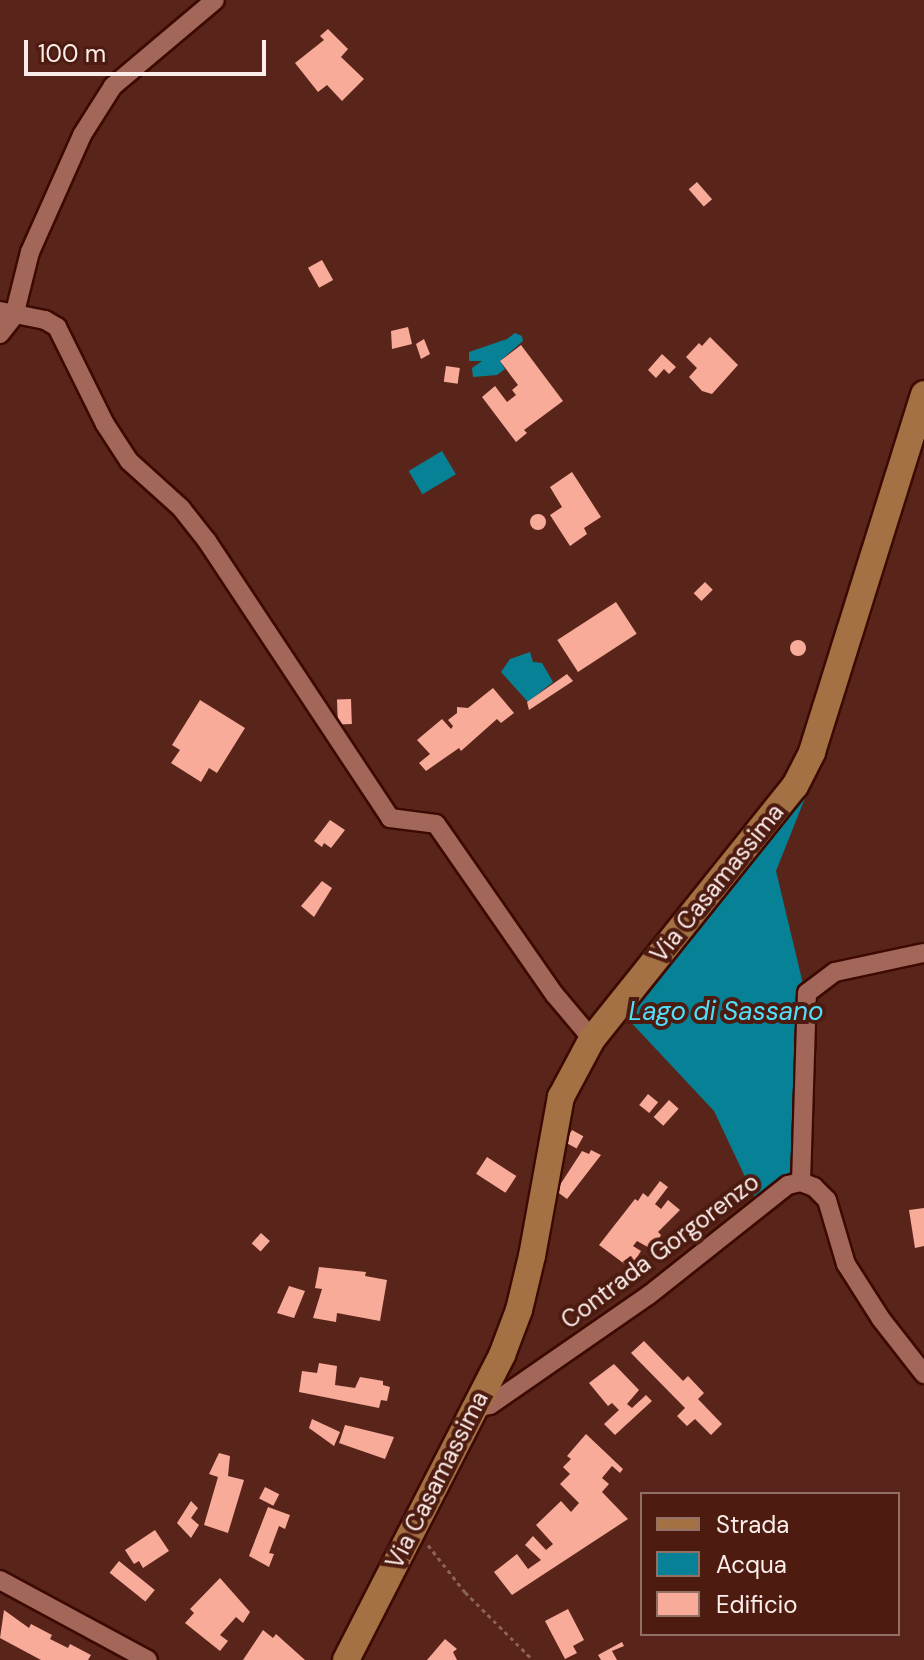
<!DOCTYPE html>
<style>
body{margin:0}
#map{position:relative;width:924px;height:1660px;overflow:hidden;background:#59251a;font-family:"DM Sans",sans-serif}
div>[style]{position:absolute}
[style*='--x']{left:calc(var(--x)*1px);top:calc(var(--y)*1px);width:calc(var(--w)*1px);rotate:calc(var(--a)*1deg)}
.water>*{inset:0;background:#068195;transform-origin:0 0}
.building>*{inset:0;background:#f9ab99;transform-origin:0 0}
.round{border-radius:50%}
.path>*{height:3px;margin-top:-1.5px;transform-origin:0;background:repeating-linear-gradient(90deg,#8b635a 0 4px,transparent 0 8px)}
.roads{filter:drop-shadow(2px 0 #3c0a02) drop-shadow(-2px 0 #3c0a02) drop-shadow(0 2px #3c0a02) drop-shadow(0 -2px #3c0a02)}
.minor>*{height:18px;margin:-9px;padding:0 9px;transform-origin:9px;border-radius:9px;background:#a26759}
.secondary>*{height:26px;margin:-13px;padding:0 13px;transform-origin:13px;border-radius:13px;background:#a37143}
span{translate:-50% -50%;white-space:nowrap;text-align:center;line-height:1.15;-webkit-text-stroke:8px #4d1b10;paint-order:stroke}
.street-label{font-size:24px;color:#fbedea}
.water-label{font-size:26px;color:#50e0fc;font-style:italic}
.legend{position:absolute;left:640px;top:1492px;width:260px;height:144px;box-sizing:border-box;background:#4d1b10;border:2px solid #936f67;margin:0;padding:10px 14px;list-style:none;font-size:24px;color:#fbedea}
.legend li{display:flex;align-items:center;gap:16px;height:40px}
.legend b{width:40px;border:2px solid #936f67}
.scale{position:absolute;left:24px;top:40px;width:242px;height:36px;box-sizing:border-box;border:4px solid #fbedea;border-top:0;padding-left:10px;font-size:24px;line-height:28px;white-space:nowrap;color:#fbedea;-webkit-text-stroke:6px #4d1b10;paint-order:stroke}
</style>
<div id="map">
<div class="water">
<i style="clip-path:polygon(515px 333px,522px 336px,523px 341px,500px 361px,505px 369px,497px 375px,473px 377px,472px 368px,482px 361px,469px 361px,469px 352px,507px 339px)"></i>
<i style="left:442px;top:451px;width:27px;height:39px;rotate:59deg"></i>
<i style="clip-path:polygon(530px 652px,533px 662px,542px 663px,553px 682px,528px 702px,501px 672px,510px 659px)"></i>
<i style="clip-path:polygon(811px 783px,776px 871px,803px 984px,795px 1161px,790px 1172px,756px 1200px,714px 1111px,625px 1016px)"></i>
</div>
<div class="building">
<i style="clip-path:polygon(328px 29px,348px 49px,341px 57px,364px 79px,342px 101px,327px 85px,318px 92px,295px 63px,324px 40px,320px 36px)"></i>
<i style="left:697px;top:182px;width:23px;height:11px;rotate:49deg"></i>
<i style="left:322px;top:260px;width:23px;height:16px;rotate:61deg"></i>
<i style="clip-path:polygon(408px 327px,412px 344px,392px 349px,391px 331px)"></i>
<i style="clip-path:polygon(710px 337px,738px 365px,712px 394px,702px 391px,689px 377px,697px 368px,686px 357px,699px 343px,702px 346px)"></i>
<i style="clip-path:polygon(424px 339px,430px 354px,421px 359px,416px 344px)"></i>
<i style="clip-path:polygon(521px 345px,563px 401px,524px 430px,527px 433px,516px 442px,482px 397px,495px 386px,507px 402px,516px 395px,512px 390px,518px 385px,500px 361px)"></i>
<i style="clip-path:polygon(662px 354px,676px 367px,669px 374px,664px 369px,656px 378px,648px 370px)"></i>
<i style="left:446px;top:366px;width:14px;height:16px;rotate:8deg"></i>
<i style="clip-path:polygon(572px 472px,601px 517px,584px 528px,587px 534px,570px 546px,550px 515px,562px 507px,550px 487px)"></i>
<i class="round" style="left:530px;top:514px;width:16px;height:16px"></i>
<i style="left:705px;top:582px;width:11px;height:16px;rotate:45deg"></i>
<i style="left:616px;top:602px;width:38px;height:70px;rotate:57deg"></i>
<i class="round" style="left:790px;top:640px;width:16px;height:16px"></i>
<i style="clip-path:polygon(567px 674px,573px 681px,529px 710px,527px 702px)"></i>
<i style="clip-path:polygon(493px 688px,514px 713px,501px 723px,497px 719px,461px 751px,459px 748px,426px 771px,419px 763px,430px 754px,417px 740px,442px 719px,451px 729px,453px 726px,448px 720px,457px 713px,457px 707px,468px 708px)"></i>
<i style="left:351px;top:699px;width:25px;height:14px;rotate:88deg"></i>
<i style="clip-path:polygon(200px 700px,245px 728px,217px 773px,209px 768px,201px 782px,171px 763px,180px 750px,172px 745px)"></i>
<i style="clip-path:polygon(330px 820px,345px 830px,331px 848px,324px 843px,322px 847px,314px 841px)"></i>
<i style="clip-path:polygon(322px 881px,332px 888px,314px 917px,301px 906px)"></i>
<i style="left:648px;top:1094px;width:13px;height:14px;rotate:39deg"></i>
<i style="left:669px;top:1100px;width:13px;height:23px;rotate:42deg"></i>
<i style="left:572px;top:1130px;width:13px;height:14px;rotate:29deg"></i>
<i style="clip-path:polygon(591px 1150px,601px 1155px,567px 1199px,556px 1191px,582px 1151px,589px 1154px)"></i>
<i style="left:487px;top:1157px;width:35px;height:20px;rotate:33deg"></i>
<i style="clip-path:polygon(660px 1181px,668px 1187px,655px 1204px,661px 1209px,668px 1200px,680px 1210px,658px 1232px,661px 1235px,653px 1250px,637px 1241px,633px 1246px,641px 1251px,630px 1268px,599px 1245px,635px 1199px,638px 1201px,643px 1193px,648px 1197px)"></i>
<i style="clip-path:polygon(924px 1208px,924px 1246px,915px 1248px,909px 1210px)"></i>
<i style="left:261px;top:1233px;width:12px;height:14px;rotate:42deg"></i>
<i style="clip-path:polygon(319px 1267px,366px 1272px,365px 1276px,387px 1280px,380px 1321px,337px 1313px,336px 1322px,313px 1318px,322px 1289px,315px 1288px)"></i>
<i style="clip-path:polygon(289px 1286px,305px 1291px,294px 1318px,277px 1313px)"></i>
<i style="clip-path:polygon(644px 1341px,683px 1381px,688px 1376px,704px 1393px,698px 1399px,722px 1424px,711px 1435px,695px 1419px,687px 1426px,677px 1416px,685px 1408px,631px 1353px)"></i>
<i style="clip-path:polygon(319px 1363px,337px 1366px,335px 1385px,355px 1388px,360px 1377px,383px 1381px,383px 1385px,390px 1387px,387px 1401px,381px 1400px,379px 1408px,299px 1392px,302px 1371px,317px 1373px)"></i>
<i style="clip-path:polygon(614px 1364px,639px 1390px,627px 1404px,632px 1408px,646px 1395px,652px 1401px,615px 1435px,604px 1424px,619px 1410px,612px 1403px,608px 1406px,589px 1383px)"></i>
<i style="clip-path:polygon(312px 1419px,340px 1432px,334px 1446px,309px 1428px)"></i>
<i style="clip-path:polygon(345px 1425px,394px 1437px,385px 1459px,339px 1443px)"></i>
<i style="clip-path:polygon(586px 1434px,623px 1469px,620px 1473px,612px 1466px,602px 1478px,609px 1484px,602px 1492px,628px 1519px,512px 1595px,494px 1572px,517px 1554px,528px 1569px,541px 1560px,525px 1545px,533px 1536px,546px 1550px,553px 1544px,536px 1525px,561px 1501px,571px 1512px,579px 1503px,560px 1484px,570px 1474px,563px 1467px,571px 1459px,567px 1456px)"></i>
<i style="clip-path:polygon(219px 1453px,230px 1456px,228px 1476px,244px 1480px,228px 1533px,204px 1525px,218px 1477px,209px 1474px)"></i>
<i style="left:265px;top:1487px;width:16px;height:13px;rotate:27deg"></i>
<i style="clip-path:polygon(191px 1501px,198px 1508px,191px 1518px,199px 1525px,191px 1538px,177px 1523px)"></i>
<i style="clip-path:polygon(268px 1507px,290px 1515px,285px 1529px,279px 1526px,269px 1553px,274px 1554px,269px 1567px,249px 1556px)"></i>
<i style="clip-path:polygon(155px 1530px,169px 1551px,143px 1568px,139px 1561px,134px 1564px,125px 1550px)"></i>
<i style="left:119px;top:1561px;width:46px;height:15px;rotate:39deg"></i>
<i style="clip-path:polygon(220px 1578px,250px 1612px,243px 1623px,236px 1617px,220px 1635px,228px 1641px,220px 1651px,185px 1623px,194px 1613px,190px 1609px)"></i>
<i style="clip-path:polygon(568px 1609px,584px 1640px,573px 1646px,577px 1653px,565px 1659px,545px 1621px)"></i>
<i style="clip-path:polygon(4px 1610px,29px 1628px,31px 1624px,52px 1635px,50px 1639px,68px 1648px,70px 1644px,91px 1655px,88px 1660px,41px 1660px,0 1638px)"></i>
<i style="clip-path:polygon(263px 1630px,273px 1638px,276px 1634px,305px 1660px,243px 1660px)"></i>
<i style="clip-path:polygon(445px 1639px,457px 1649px,453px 1652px,457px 1660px,427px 1660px)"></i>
<i style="clip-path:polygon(622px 1642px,624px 1646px,612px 1651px,617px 1660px,601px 1660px,598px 1655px)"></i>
</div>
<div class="path">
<i style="--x:428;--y:1545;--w:60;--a:51.8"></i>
<i style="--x:465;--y:1592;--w:96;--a:45"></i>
</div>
<div class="roads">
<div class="minor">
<i style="--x:0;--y:311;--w:46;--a:11.3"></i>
<i style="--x:45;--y:320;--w:14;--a:30"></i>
<i style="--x:57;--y:327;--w:108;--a:63.7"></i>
<i style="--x:105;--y:424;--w:44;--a:57"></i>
<i style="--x:129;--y:461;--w:70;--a:42.1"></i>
<i style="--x:181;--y:508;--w:42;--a:51.8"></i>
<i style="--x:207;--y:541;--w:332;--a:56.5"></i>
<i style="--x:390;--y:818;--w:46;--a:7.4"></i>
<i style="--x:436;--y:824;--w:208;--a:55.2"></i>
<i style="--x:555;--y:995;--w:57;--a:49.9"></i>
<i style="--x:0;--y:334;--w:23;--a:-52"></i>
<i style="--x:14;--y:316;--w:66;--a:-76"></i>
<i style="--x:30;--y:252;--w:128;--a:-66"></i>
<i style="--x:82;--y:135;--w:58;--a:-57.7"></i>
<i style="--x:113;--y:86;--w:133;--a:-40.1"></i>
<i style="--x:801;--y:1182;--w:189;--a:-88.2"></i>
<i style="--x:807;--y:993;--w:35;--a:-37"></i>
<i style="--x:835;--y:972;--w:91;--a:-12.1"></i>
<i style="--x:472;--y:1409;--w:18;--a:-13"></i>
<i style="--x:490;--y:1405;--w:193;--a:-34.7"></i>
<i style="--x:649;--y:1295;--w:177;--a:-38.4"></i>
<i style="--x:788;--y:1185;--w:13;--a:-13"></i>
<i style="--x:801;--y:1182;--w:14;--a:21"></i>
<i style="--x:814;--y:1187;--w:18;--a:45"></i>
<i style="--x:827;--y:1200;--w:67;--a:73.5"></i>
<i style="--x:846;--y:1264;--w:65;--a:57.5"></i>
<i style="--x:881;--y:1319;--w:70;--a:52"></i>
<i style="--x:0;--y:1580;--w:168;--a:28.4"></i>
</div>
<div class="secondary">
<i style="--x:346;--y:1660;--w:343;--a:-62.9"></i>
<i style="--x:502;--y:1355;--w:48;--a:-69.3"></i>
<i style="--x:519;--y:1310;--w:56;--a:-76.5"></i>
<i style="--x:532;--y:1256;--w:162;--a:-79.7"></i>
<i style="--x:561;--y:1097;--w:66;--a:-61.9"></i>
<i style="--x:592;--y:1039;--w:324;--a:-51.3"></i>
<i style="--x:795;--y:786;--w:38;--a:-63"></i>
<i style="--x:812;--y:752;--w:375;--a:-72.6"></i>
</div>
</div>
<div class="street-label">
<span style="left:717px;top:883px;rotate:-51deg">Via Casamassima</span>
<span style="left:660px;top:1251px;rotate:-37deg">Contrada Gorgorenzo</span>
<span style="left:437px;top:1480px;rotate:-63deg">Via Casamassima</span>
</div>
<div class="water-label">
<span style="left:726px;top:1012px">Lago di Sassano</span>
</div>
<ul class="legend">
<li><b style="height:10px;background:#a37143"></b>Strada</li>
<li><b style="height:22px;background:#068195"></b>Acqua</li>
<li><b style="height:22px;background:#f9ab99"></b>Edificio</li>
</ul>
<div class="scale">100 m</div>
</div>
